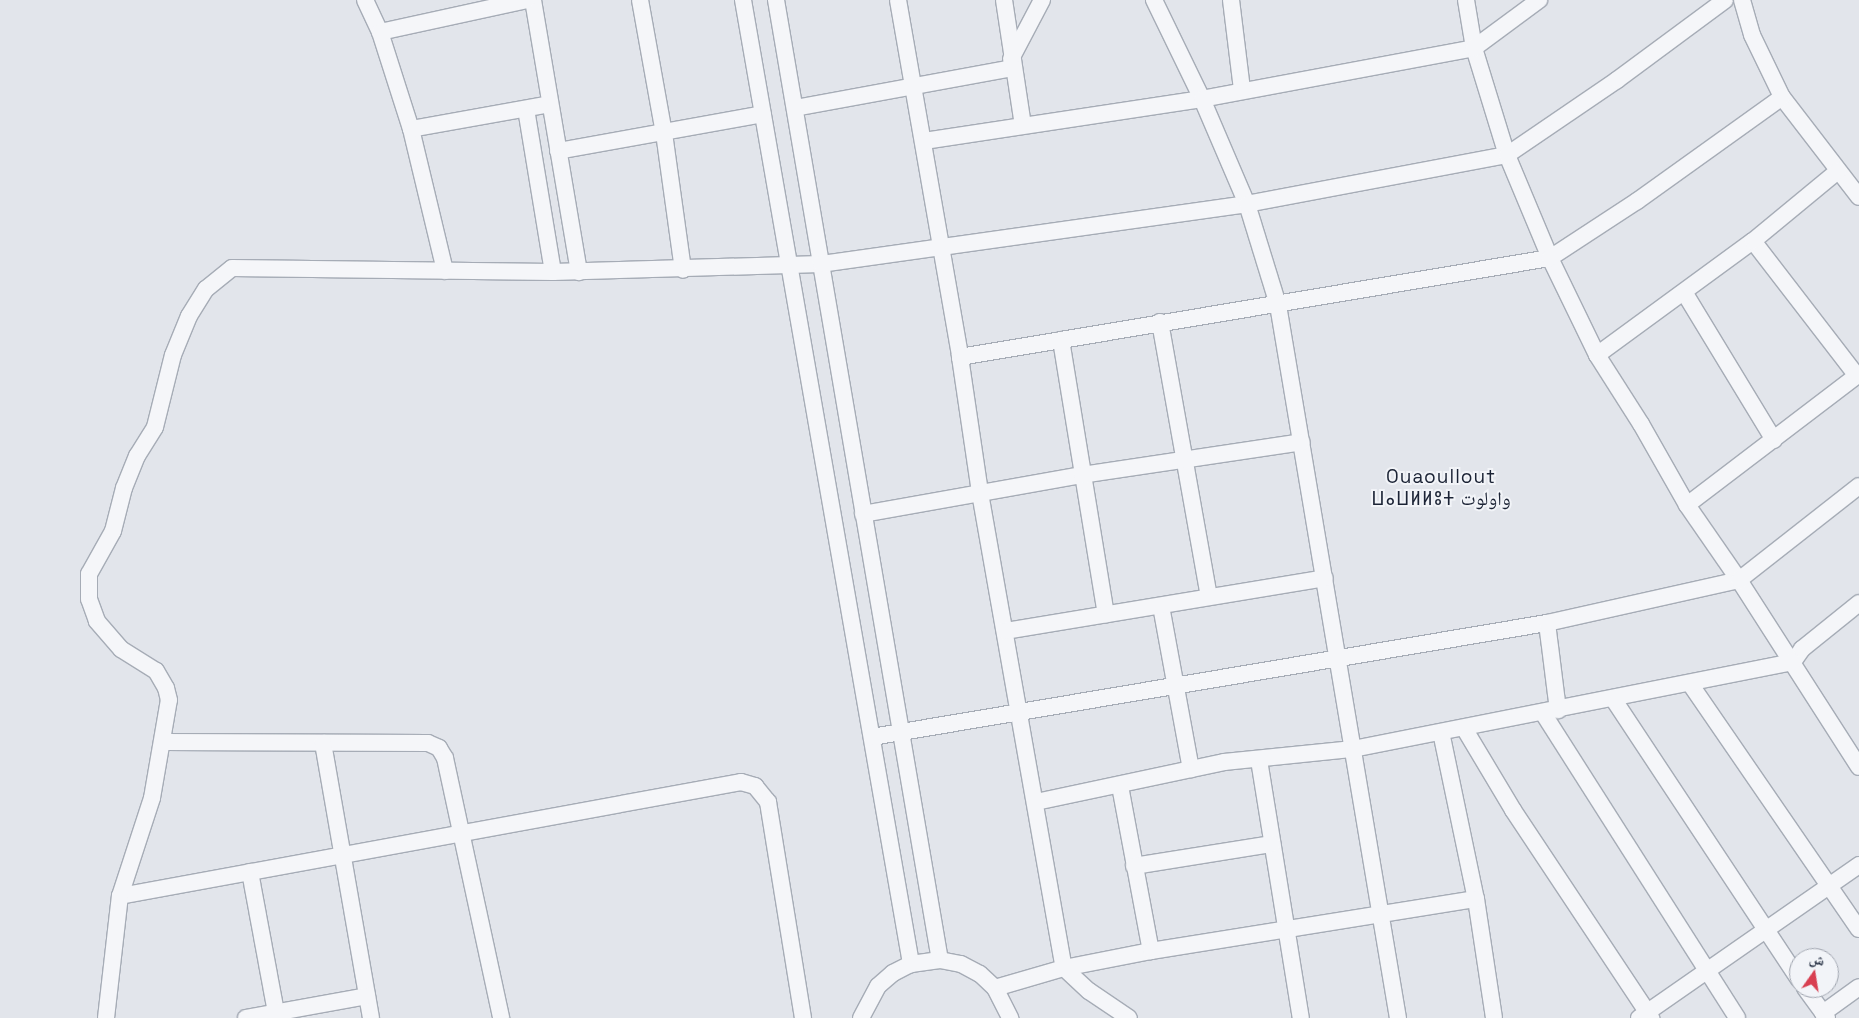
<!DOCTYPE html>
<meta charset="utf-8">
<style>
body{margin:0}
#map{position:relative;width:1859px;height:1018px;overflow:hidden;background:#e2e5eb;font-family:"Space Grotesk","Noto Naskh Arabic","Noto Sans Tifinagh",sans-serif}
div>[style]{position:absolute}
[style*='--x']{left:calc(var(--x)*1px);top:calc(var(--y)*1px);width:calc(var(--w)*1px);rotate:calc(var(--a)*1deg)}
.roads{filter:drop-shadow(1px 0 #a6acb6) drop-shadow(-1px 0 #a6acb6) drop-shadow(0 1px #a6acb6) drop-shadow(0 -1px #a6acb6)}
.street>*{height:16px;margin:-8px;padding:0 8px;transform-origin:8px;border-radius:8px;background:#f5f6f9}
span{translate:-50% -50%;white-space:nowrap;text-align:center;line-height:1.15;-webkit-text-stroke:4px #f2f4f8;paint-order:stroke}
.quarter-label{font-size:19px;color:#1b2335;letter-spacing:1px}
.north{position:absolute;left:1789px;top:948px;width:50px;height:50px;box-sizing:border-box;background:#f2f4f8;border:1px solid #a1a6b0;border-radius:50%;rotate:13deg;font-size:14px;font-weight:700;line-height:20px;text-align:center;color:#283245}
.north::after{content:'';display:block;margin:auto;width:18px;height:22px;background:#d83f51;clip-path:polygon(50% 0,100% 100%,50% 72%,0 100%)}
</style>
<div id="map">
<div class="roads">
<div class="street">
<i style="--x:365;--y:0;--w:35;--a:65"></i>
<i style="--x:380;--y:32;--w:102;--a:72.3"></i>
<i style="--x:411;--y:129;--w:146;--a:76.5"></i>
<i style="--x:533;--y:0;--w:276;--a:80.4"></i>
<i style="--x:640;--y:0;--w:135;--a:79.8"></i>
<i style="--x:664;--y:133;--w:138;--a:82.1"></i>
<i style="--x:743;--y:0;--w:979;--a:80.11"></i>
<i style="--x:776;--y:0;--w:974;--a:80.31"></i>
<i style="--x:898;--y:0;--w:362;--a:80.1"></i>
<i style="--x:960;--y:357;--w:137;--a:81.6"></i>
<i style="--x:980;--y:493;--w:482;--a:80"></i>
<i style="--x:1064;--y:968;--w:34;--a:43"></i>
<i style="--x:1089;--y:991;--w:48;--a:34"></i>
<i style="--x:1004;--y:0;--w:126;--a:81.4"></i>
<i style="--x:1154;--y:0;--w:110;--a:64.1"></i>
<i style="--x:1202;--y:99;--w:114;--a:66.8"></i>
<i style="--x:1247;--y:204;--w:106;--a:72.9"></i>
<i style="--x:1278;--y:305;--w:723;--a:80.45"></i>
<i style="--x:1231;--y:0;--w:91;--a:83"></i>
<i style="--x:1466;--y:0;--w:49;--a:80.5"></i>
<i style="--x:1474;--y:48;--w:112;--a:72.9"></i>
<i style="--x:1507;--y:155;--w:112;--a:67.3"></i>
<i style="--x:1550;--y:258;--w:108;--a:64.1"></i>
<i style="--x:1597;--y:355;--w:82;--a:57.5"></i>
<i style="--x:1641;--y:424;--w:93;--a:60.4"></i>
<i style="--x:1687;--y:505;--w:91;--a:55.3"></i>
<i style="--x:1739;--y:580;--w:222;--a:57.3"></i>
<i style="--x:1742;--y:0;--w:36;--a:74"></i>
<i style="--x:1752;--y:35;--w:69;--a:64.2"></i>
<i style="--x:1782;--y:97;--w:126;--a:52.4"></i>
<i style="--x:380;--y:32;--w:150;--a:-12.3"></i>
<i style="--x:1011;--y:59;--w:67;--a:-62.3"></i>
<i style="--x:795;--y:108;--w:222;--a:-10.4"></i>
<i style="--x:526;--y:109;--w:165;--a:80.6"></i>
<i style="--x:411;--y:129;--w:141;--a:-10.2"></i>
<i style="--x:924;--y:141;--w:281;--a:-8.6"></i>
<i style="--x:1202;--y:99;--w:277;--a:-10.6"></i>
<i style="--x:1474;--y:48;--w:81;--a:-36.4"></i>
<i style="--x:558;--y:151;--w:208;--a:-10.2"></i>
<i style="--x:1753;--y:241;--w:170;--a:52.4"></i>
<i style="--x:1684;--y:292;--w:173;--a:58.7"></i>
<i style="--x:1160;--y:322;--w:278;--a:79.9"></i>
<i style="--x:1061;--y:340;--w:278;--a:80.7"></i>
<i style="--x:1597;--y:355;--w:193;--a:-36.2"></i>
<i style="--x:1753;--y:241;--w:110;--a:-39.5"></i>
<i style="--x:960;--y:357;--w:598;--a:-9.53"></i>
<i style="--x:1550;--y:258;--w:104;--a:-33.2"></i>
<i style="--x:1637;--y:201;--w:178;--a:-35.6"></i>
<i style="--x:1687;--y:505;--w:216;--a:-37.3"></i>
<i style="--x:863;--y:514;--w:222;--a:-10.1"></i>
<i style="--x:1082;--y:475;--w:222;--a:-8.5"></i>
<i style="--x:1161;--y:606;--w:166;--a:79.6"></i>
<i style="--x:1547;--y:623;--w:88;--a:82.8"></i>
<i style="--x:1005;--y:631;--w:324;--a:-9.4"></i>
<i style="--x:1691;--y:685;--w:296;--a:55.5"></i>
<i style="--x:1614;--y:700;--w:335;--a:56.5"></i>
<i style="--x:1543;--y:713;--w:361;--a:57.5"></i>
<i style="--x:1464;--y:728;--w:96;--a:59.1"></i>
<i style="--x:1513;--y:810;--w:250;--a:56.4"></i>
<i style="--x:1441;--y:732;--w:171;--a:78.2"></i>
<i style="--x:1476;--y:899;--w:120;--a:81.4"></i>
<i style="--x:872;--y:737;--w:685;--a:-9.59"></i>
<i style="--x:1547;--y:623;--w:197;--a:-12.6"></i>
<i style="--x:1739;--y:580;--w:152;--a:-38.1"></i>
<i style="--x:164;--y:742;--w:264;--a:0.2"></i>
<i style="--x:428;--y:743;--w:12;--a:24"></i>
<i style="--x:439;--y:748;--w:12;--a:59"></i>
<i style="--x:445;--y:758;--w:266;--a:77.8"></i>
<i style="--x:323;--y:743;--w:279;--a:80.1"></i>
<i style="--x:1259;--y:760;--w:261;--a:80.8"></i>
<i style="--x:1120;--y:786;--w:168;--a:79.4"></i>
<i style="--x:1036;--y:802;--w:192;--a:-12"></i>
<i style="--x:1224;--y:762;--w:130;--a:-5.8"></i>
<i style="--x:1353;--y:749;--w:449;--a:-11.2"></i>
<i style="--x:1793;--y:662;--w:16;--a:-55"></i>
<i style="--x:1802;--y:649;--w:73;--a:-38.9"></i>
<i style="--x:1134;--y:866;--w:140;--a:-9.1"></i>
<i style="--x:250;--y:872;--w:142;--a:79.5"></i>
<i style="--x:120;--y:896;--w:631;--a:-10.4"></i>
<i style="--x:741;--y:782;--w:15;--a:16"></i>
<i style="--x:755;--y:786;--w:21;--a:51"></i>
<i style="--x:768;--y:802;--w:219;--a:80.8"></i>
<i style="--x:995;--y:988;--w:72;--a:-16.2"></i>
<i style="--x:1064;--y:968;--w:89;--a:-11.1"></i>
<i style="--x:1151;--y:951;--w:329;--a:-9.1"></i>
<i style="--x:1805;--y:988;--w:31;--a:54"></i>
<i style="--x:106;--y:1018;--w:123;--a:-83.5"></i>
<i style="--x:120;--y:896;--w:103;--a:-71.9"></i>
<i style="--x:152;--y:798;--w:99;--a:-80.2"></i>
<i style="--x:169;--y:700;--w:12;--a:-104"></i>
<i style="--x:166;--y:688;--w:20;--a:-120"></i>
<i style="--x:156;--y:671;--w:41;--a:-147.8"></i>
<i style="--x:121;--y:649;--w:37;--a:-131"></i>
<i style="--x:97;--y:621;--w:23;--a:-110"></i>
<i style="--x:89;--y:599;--w:25;--a:-90"></i>
<i style="--x:89;--y:574;--w:49;--a:-60.8"></i>
<i style="--x:113;--y:531;--w:44;--a:-75.7"></i>
<i style="--x:124;--y:488;--w:35;--a:-68"></i>
<i style="--x:137;--y:456;--w:34;--a:-58"></i>
<i style="--x:155;--y:427;--w:74;--a:-76"></i>
<i style="--x:173;--y:355;--w:42;--a:-67.7"></i>
<i style="--x:189;--y:316;--w:32;--a:-58"></i>
<i style="--x:206;--y:289;--w:33;--a:-39"></i>
<i style="--x:232;--y:268;--w:321;--a:0.7"></i>
<i style="--x:553;--y:272;--w:268;--a:-1.7"></i>
<i style="--x:821;--y:264;--w:430;--a:-8"></i>
<i style="--x:1247;--y:204;--w:265;--a:-10.7"></i>
<i style="--x:1507;--y:155;--w:133;--a:-34.3"></i>
<i style="--x:1617;--y:80;--w:134;--a:-36.5"></i>
<i style="--x:246;--y:1018;--w:123;--a:-10.3"></i>
<i style="--x:861;--y:1018;--w:36;--a:-62"></i>
<i style="--x:878;--y:986;--w:20;--a:-41"></i>
<i style="--x:893;--y:973;--w:20;--a:-27"></i>
<i style="--x:911;--y:964;--w:29;--a:-8"></i>
<i style="--x:940;--y:960;--w:21;--a:11"></i>
<i style="--x:961;--y:964;--w:21;--a:28"></i>
<i style="--x:980;--y:974;--w:21;--a:43"></i>
<i style="--x:995;--y:988;--w:34;--a:63"></i>
<i style="--x:1639;--y:1018;--w:268;--a:-34.8"></i>
<i style="--x:1827;--y:1018;--w:6;--a:-129"></i>
<i style="--x:1823;--y:1013;--w:44;--a:-35.8"></i>
</div>
</div>
<div class="quarter-label">
<span style="left:1441px;top:488px">Ouaoullout<br>ⵡⴰⵡⵍⵍⵓⵜ واولوت</span>
</div>
<div class="north">ش</div>
</div>
